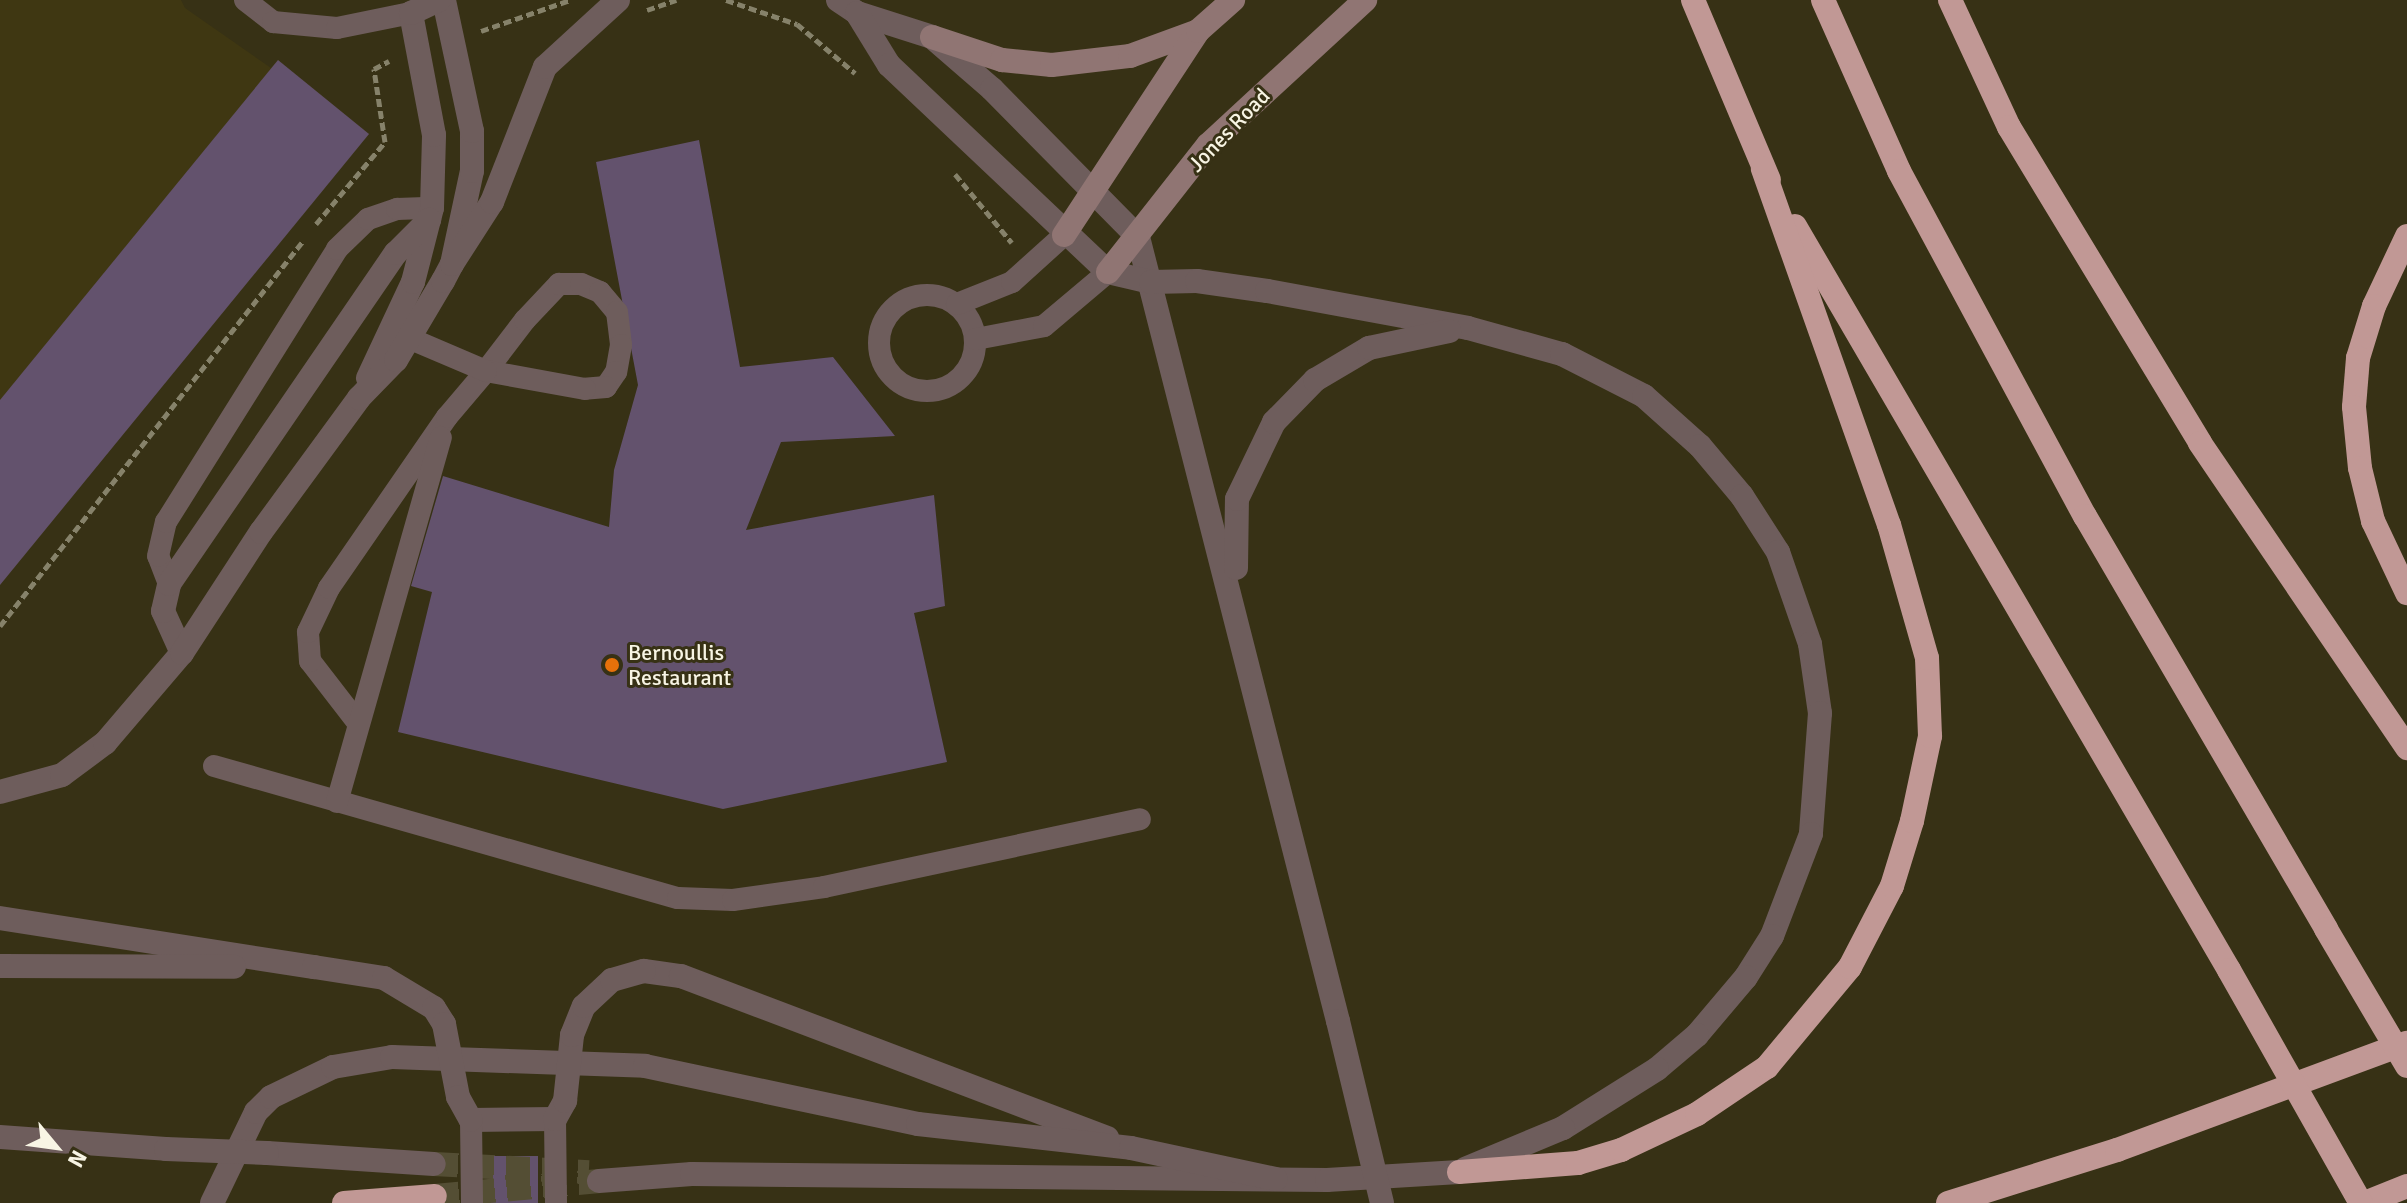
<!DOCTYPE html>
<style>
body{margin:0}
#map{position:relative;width:2407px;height:1203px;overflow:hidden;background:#373115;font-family:Signika,sans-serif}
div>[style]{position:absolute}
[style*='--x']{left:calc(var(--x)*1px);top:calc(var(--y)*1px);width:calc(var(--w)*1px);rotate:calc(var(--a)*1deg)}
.built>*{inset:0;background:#3f3712}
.building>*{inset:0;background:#63526d;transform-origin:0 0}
.minor-tunnel>*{height:24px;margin-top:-12px;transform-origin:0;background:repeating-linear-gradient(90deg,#544e34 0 24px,transparent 0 36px)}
.motorway-tunnel>*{height:24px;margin-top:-12px;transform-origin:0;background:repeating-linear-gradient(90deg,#544e34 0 24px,transparent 0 36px)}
.path>*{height:5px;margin-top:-2.5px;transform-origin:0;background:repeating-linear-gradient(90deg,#86826a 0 8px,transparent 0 12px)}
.service>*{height:22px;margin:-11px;padding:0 11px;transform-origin:11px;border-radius:11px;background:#6e5d5c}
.service>.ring{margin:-11px;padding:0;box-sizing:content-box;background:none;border:22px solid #6e5d5c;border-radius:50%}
.minor>*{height:24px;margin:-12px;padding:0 12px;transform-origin:12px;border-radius:12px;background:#6e5d5c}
.tertiary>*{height:24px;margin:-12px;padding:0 12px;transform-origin:12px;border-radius:12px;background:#6e5d5c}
.secondary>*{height:24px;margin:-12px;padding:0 12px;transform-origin:12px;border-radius:12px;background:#907573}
.motorway>*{height:24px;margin:-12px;padding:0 12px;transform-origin:12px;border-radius:12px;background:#c19895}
.service-bridge>*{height:22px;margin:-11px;padding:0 11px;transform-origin:11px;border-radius:11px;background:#6e5d5c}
.minor-bridge>*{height:24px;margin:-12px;padding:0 12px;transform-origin:12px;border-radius:12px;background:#6e5d5c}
.tertiary-bridge>*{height:24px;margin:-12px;padding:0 12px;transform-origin:12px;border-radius:12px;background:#6e5d5c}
.motorway-bridge>*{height:24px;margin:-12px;padding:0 12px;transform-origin:12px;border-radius:12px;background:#c19895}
.dots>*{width:22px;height:22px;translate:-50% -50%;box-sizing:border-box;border:4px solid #373115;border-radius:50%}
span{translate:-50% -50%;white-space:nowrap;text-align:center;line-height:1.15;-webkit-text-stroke:6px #373115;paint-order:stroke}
.street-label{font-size:22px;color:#f8f5e4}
.poi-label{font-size:22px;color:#f8f5e4}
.left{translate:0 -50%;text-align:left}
.north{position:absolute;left:16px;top:1107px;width:80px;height:80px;-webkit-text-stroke:6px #373115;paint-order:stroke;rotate:119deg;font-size:22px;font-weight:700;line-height:32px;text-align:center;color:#f8f5e4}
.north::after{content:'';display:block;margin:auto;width:28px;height:36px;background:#f8f5e4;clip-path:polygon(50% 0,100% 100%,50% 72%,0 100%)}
</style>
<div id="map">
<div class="built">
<i style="clip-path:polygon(0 0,181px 0,185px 8px,271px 68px,278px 60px,369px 134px,0 585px)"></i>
</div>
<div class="building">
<i style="clip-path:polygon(278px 60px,369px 134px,0 585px,0 400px)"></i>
<i style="clip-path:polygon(699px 140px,740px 367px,833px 357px,895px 436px,781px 442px,746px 530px,934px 495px,945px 606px,914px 613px,947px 762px,723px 809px,398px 732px,432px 592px,411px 586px,443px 476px,609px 527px,614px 470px,638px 385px,596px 162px)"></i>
<i style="left:538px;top:1156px;width:47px;height:47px;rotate:90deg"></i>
</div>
<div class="minor-tunnel">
<i style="--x:434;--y:1164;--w:155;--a:3"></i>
</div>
<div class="motorway-tunnel">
<i style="--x:435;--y:1196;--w:165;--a:-5.2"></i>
</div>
<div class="path">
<i style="--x:726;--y:0;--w:75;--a:18.7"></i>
<i style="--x:797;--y:24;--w:76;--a:40.2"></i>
<i style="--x:647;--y:10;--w:31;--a:-19"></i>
<i style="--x:481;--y:31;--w:94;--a:-19.2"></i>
<i style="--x:955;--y:174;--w:89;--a:50.4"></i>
<i style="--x:316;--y:224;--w:107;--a:-49.9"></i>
<i style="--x:385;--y:142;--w:74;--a:-98.6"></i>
<i style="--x:374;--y:69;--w:17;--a:-28"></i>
<i style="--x:0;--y:626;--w:490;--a:-51.8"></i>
</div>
<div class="service">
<i style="--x:245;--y:0;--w:36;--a:38"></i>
<i style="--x:273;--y:22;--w:64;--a:5.4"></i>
<i style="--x:337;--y:28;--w:76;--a:-11.5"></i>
<i class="ring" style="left:879px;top:295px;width:74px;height:74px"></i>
<i style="--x:957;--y:304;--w:59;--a:-21.8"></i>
<i style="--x:1012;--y:282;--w:70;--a:-42.1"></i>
<i style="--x:976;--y:339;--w:69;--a:-10.8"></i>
<i style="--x:1044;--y:326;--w:84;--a:-40.2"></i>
<i style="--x:169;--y:584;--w:30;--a:-111"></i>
<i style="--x:158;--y:556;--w:35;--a:-77"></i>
<i style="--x:166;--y:522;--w:322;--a:-57.9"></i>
<i style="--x:337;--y:249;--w:43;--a:-44.1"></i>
<i style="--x:368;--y:219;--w:31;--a:-19"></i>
<i style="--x:397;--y:209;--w:35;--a:-2"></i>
<i style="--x:358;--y:723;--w:78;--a:-127.7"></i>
<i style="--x:310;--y:661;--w:29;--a:-94"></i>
<i style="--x:308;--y:632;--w:49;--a:-64.5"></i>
<i style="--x:329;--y:588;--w:208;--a:-55.4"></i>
<i style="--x:447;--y:417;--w:60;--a:-49.7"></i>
<i style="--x:486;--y:371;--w:64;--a:-52.6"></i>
<i style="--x:525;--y:320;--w:50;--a:-46.6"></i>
<i style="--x:559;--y:284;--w:22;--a:0"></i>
<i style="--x:581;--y:284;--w:21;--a:23"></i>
<i style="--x:600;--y:292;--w:26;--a:50"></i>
<i style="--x:617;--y:312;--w:33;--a:83"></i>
<i style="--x:621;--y:345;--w:27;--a:100"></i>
<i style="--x:616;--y:372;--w:18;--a:124"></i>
<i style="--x:606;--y:387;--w:21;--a:175"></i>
<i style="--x:585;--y:389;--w:101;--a:-169.7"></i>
<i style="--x:486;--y:371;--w:82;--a:-156.9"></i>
<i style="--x:214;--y:766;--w:482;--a:15.9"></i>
<i style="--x:678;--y:898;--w:55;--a:2.1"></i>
<i style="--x:733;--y:900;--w:92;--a:-8.1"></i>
<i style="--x:824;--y:887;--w:323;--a:-12.1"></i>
<i style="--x:337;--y:802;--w:379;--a:-74.1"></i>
</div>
<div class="minor">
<i style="--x:368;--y:378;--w:106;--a:-64.9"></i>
<i style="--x:413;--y:282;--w:76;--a:-75.6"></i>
<i style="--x:432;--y:208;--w:73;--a:-88.4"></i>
<i style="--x:434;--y:135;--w:124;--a:-100.7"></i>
<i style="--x:182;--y:653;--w:46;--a:-114.3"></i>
<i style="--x:163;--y:611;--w:28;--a:-77"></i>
<i style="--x:169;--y:584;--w:401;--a:-55.6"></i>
<i style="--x:396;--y:253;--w:47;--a:-45"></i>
<i style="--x:0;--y:792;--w:64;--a:-15.3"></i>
<i style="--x:62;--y:775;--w:54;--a:-36.7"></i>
<i style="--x:105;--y:743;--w:118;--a:-49.5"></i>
<i style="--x:182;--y:653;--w:145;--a:-56.9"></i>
<i style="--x:261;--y:532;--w:166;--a:-53.8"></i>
<i style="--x:359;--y:398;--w:53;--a:-45.8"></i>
<i style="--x:396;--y:360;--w:92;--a:-59.3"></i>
<i style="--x:443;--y:281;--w:19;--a:-62"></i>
<i style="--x:452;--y:264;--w:95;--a:-77.9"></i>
<i style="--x:472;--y:171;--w:40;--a:-90"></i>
<i style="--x:472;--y:131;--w:134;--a:-102.1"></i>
<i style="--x:0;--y:918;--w:318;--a:8.9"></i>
<i style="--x:0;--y:966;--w:234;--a:0.2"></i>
<i style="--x:644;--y:971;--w:37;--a:8"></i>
<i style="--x:681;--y:976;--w:456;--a:20.8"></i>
<i style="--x:471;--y:1120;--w:84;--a:-0.7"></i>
<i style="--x:0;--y:1137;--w:166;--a:4.1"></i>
<i style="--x:267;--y:1153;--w:167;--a:3.8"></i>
<i style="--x:599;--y:1181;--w:93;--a:-4.3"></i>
<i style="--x:692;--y:1174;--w:635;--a:0.54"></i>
<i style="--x:1327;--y:1180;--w:132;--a:-3.5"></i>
<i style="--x:212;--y:1203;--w:101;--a:-64.2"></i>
<i style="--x:256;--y:1112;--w:21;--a:-45"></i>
<i style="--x:271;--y:1097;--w:69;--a:-25.8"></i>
<i style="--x:333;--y:1067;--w:60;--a:-9.6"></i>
<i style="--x:392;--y:1057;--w:253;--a:2"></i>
<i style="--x:645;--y:1066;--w:279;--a:12"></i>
<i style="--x:918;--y:1124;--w:214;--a:6.4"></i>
<i style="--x:1131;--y:1148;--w:148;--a:12.1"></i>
</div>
<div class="tertiary">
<i style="--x:838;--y:0;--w:23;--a:34"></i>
<i style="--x:857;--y:13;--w:79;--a:17.7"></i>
<i style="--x:932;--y:37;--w:79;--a:40.9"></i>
<i style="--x:992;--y:89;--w:208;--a:45.4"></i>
<i style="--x:1138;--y:237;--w:809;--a:75.69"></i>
<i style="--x:411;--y:13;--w:31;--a:-25"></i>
<i style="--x:857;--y:13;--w:61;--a:58.4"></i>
<i style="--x:889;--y:65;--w:301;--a:43.4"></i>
<i style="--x:1108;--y:272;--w:44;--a:13.1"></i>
<i style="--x:1151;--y:282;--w:46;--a:-1.2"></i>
<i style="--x:1197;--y:281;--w:71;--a:8.1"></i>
<i style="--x:1267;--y:291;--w:204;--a:10.4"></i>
<i style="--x:1468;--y:328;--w:98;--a:15.5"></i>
<i style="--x:1562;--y:354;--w:92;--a:27.1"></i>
<i style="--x:1644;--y:396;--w:75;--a:41.8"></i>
<i style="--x:1700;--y:446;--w:65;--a:50"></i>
<i style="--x:1742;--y:496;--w:67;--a:57.3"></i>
<i style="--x:1778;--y:552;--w:97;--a:70.8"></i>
<i style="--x:1810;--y:644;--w:70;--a:81.8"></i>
<i style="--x:1820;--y:713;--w:121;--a:94.3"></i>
<i style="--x:1811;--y:834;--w:109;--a:110.9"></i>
<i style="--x:1772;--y:936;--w:49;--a:122.4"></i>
<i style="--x:1746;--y:977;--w:76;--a:130.2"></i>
<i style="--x:1697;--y:1035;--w:52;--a:139.6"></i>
<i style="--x:1657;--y:1069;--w:111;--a:147.9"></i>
<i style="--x:1563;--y:1128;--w:106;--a:157.3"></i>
<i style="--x:452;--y:264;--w:74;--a:-57.2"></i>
<i style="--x:492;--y:202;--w:145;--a:-68.6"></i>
<i style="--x:545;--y:67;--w:99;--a:-42.5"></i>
<i style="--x:1236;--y:568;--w:69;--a:-89.2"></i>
<i style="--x:1237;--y:499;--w:85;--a:-64.3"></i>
<i style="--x:1274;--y:422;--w:59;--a:-45.7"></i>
<i style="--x:1315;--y:380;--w:63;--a:-30.7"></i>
<i style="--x:1369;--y:348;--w:82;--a:-12"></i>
</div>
<div class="secondary">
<i style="--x:932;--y:37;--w:74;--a:18.2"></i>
<i style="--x:1002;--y:60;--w:50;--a:5.7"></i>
<i style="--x:1052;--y:65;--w:79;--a:-6.6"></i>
<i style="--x:1130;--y:56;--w:72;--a:-20.2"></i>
<i style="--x:1064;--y:235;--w:244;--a:-56.7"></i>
<i style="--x:1198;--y:31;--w:47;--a:-41.5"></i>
<i style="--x:1108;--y:272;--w:162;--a:-51.8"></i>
<i style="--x:1208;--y:145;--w:214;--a:-42.7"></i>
</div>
<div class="motorway">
<i style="--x:1693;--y:0;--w:195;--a:67.1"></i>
<i style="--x:1823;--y:0;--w:187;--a:66"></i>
<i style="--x:1899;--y:171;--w:392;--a:61.7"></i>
<i style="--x:2085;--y:516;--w:478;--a:59.7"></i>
<i style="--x:1950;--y:0;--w:140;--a:65.1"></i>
<i style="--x:2009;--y:127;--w:369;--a:58.8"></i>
<i style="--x:2200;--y:443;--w:369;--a:55.8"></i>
<i style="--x:1795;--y:226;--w:861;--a:59.74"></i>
<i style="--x:2407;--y:236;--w:77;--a:115.2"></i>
<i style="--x:2374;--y:306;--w:54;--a:107.1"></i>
<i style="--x:2358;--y:358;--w:49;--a:94.7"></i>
<i style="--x:2354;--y:407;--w:61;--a:84.4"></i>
<i style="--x:2360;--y:468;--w:55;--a:76.2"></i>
<i style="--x:2373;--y:521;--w:80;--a:64.7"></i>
<i style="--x:1459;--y:1172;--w:119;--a:-4.3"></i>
<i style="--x:1578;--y:1163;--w:45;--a:-16.8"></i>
<i style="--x:1621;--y:1150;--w:84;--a:-25.3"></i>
<i style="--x:1697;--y:1114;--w:84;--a:-33.9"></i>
<i style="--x:1767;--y:1067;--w:130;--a:-50.3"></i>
<i style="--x:1850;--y:967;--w:91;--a:-62.6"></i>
<i style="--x:1892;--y:886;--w:68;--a:-72.9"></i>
<i style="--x:1912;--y:821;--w:87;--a:-78"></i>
<i style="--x:1930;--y:736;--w:78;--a:-92.2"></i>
<i style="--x:1927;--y:658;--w:138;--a:-105.9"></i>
<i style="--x:1889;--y:525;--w:378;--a:-109.5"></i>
<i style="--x:344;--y:1203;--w:91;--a:-4.4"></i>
<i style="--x:1948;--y:1203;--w:177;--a:-17.4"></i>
<i style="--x:2117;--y:1150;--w:309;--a:-20.3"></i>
<i style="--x:2365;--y:1203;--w:45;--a:-22"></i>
</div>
<div class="service-bridge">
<i style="--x:555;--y:1119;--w:84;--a:89.3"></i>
<i style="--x:471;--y:1120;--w:83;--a:89.3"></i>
</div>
<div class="minor-bridge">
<i style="--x:314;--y:967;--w:71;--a:8.9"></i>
<i style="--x:384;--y:978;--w:58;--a:31"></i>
<i style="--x:434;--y:1008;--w:19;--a:58"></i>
<i style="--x:444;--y:1024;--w:74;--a:79.1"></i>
<i style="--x:458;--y:1097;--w:26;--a:61"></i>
<i style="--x:555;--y:1119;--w:21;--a:-61"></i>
<i style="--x:565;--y:1101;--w:66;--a:-83.9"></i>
<i style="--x:572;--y:1035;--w:31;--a:-68"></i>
<i style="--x:584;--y:1006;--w:38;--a:-43"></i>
<i style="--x:612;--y:980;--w:33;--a:-16"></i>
<i style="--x:166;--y:1149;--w:101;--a:2.3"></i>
</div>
<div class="tertiary-bridge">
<i style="--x:1338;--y:1021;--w:187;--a:76.4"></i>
</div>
<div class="motorway-bridge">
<i style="--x:2326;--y:929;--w:159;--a:59.4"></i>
<i style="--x:2229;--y:970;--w:268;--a:60.5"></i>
</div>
<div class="dots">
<i style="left:612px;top:665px;background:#e8710a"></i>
</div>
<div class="street-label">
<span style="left:1229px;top:130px;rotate:-46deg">Jones Road</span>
</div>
<div class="poi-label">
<span class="left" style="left:628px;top:665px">Bernoullis<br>Restaurant</span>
</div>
<div class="north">N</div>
</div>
